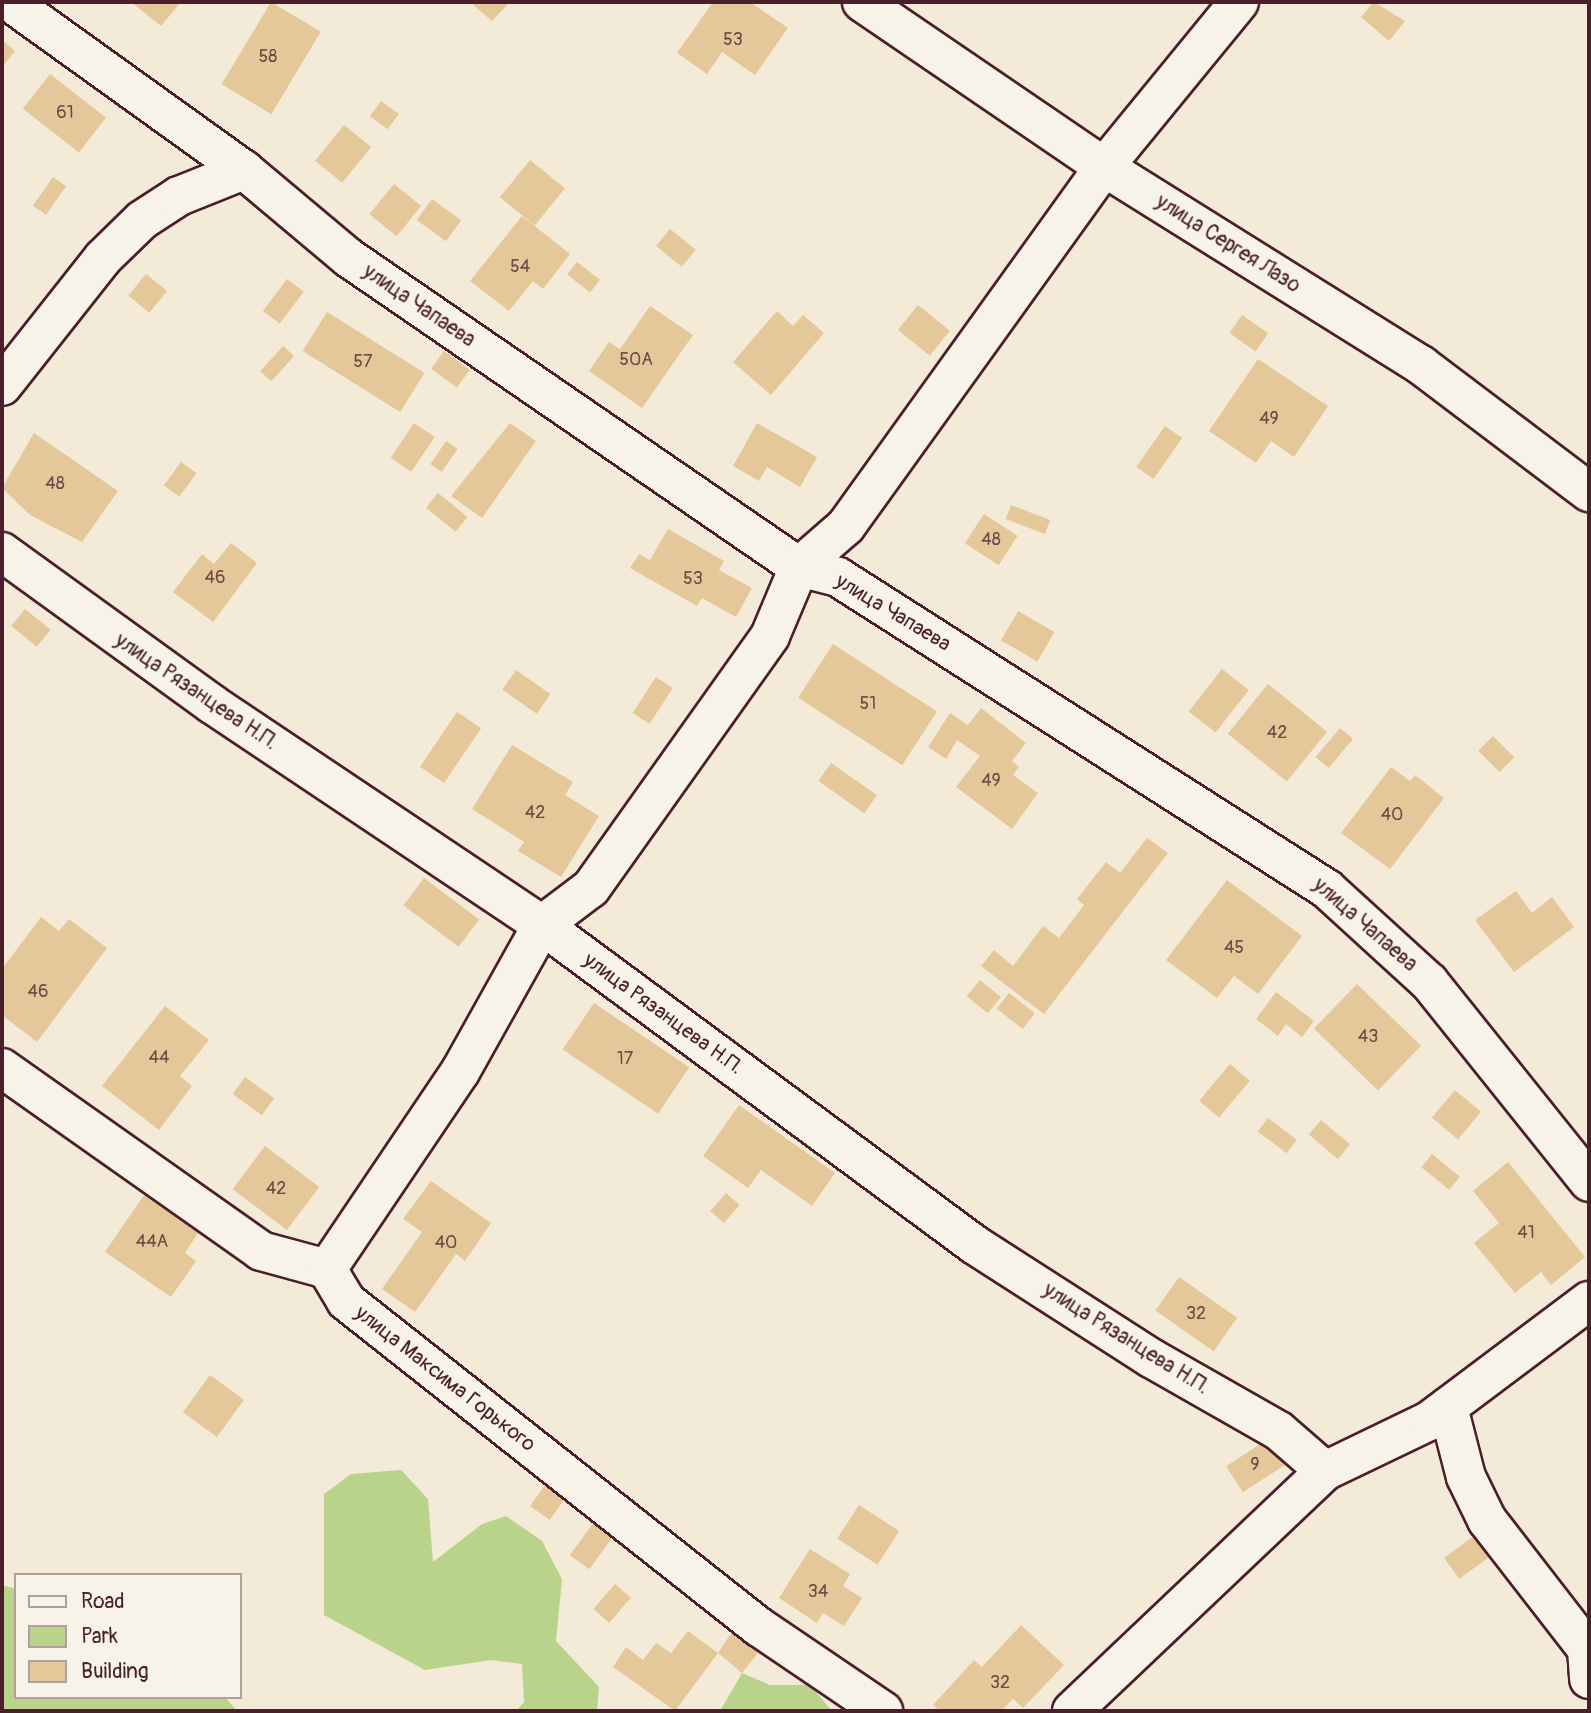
<!DOCTYPE html>
<meta charset="utf-8">
<style>
body{margin:0}
#map{position:relative;width:1591px;height:1713px;overflow:hidden;background:#f3ead8;font-family:Pangolin,sans-serif}
div>[style]{position:absolute}
[style*='--x']{left:calc(var(--x)*1px);top:calc(var(--y)*1px);width:calc(var(--w)*1px);rotate:calc(var(--a)*1deg)}
.green>*{inset:0;background:#bad38a}
.building>*{inset:0;background:#e5c899;transform-origin:0 0}
.roads{filter:drop-shadow(2px 0 #4a1f2b) drop-shadow(-2px 0 #4a1f2b) drop-shadow(0 2px #4a1f2b) drop-shadow(0 -2px #4a1f2b)}
.minor>*{height:38px;margin:-19px;padding:0 19px;transform-origin:19px;border-radius:19px;background:#f7f3e8}
span{translate:-50% -50%;white-space:nowrap;text-align:center;line-height:1.15;-webkit-text-stroke:5px #f7f3e8;paint-order:stroke}
.number-label{font-size:18px;color:#714946}
.number-label span{-webkit-text-stroke-width:0}
.street-label{font-size:21px;color:#4a1f2b}
.frame{position:absolute;inset:0;border:4px solid #4a1f2b;pointer-events:none}
.legend{position:absolute;left:14px;top:1573px;width:228px;height:126px;box-sizing:border-box;background:#f7f3e8;border:2px solid #b29e9c;margin:0;padding:9px 12px;list-style:none;font-size:21px;color:#4a1f2b}
.legend li{display:flex;align-items:center;gap:14px;height:35px}
.legend b{width:35px;border:2px solid #b29e9c}
</style>
<div id="map">
<div class="green">
<i style="clip-path:polygon(401px 1470px,428px 1499px,433px 1562px,482px 1524px,506px 1516px,542px 1541px,562px 1579px,556px 1641px,599px 1687px,597px 1711px,516px 1711px,524px 1702px,522px 1664px,491px 1660px,425px 1670px,324px 1615px,324px 1494px,351px 1474px)"></i>
<i style="clip-path:polygon(2px 1585px,16px 1589px,16px 1697px,225px 1697px,237px 1711px,2px 1711px)"></i>
<i style="clip-path:polygon(742px 1673px,770px 1685px,810px 1685px,832px 1711px,720px 1711px)"></i>
</div>
<div class="building">
<i style="clip-path:polygon(131px 2px,181px 2px,161px 26px)"></i>
<i style="left:271px;top:2px;width:58px;height:96px;rotate:31deg"></i>
<i style="clip-path:polygon(470px 2px,510px 2px,492px 21px)"></i>
<i style="clip-path:polygon(713px 2px,750px 2px,788px 28px,755px 75px,722px 52px,707px 74px,677px 53px)"></i>
<i style="clip-path:polygon(1374px 2px,1405px 21px,1389px 41px,1361px 17px)"></i>
<i style="clip-path:polygon(2px 40px,15px 51px,2px 67px)"></i>
<i style="left:50px;top:74px;width:71px;height:44px;rotate:38deg"></i>
<i style="left:381px;top:101px;width:22px;height:19px;rotate:36deg"></i>
<i style="left:344px;top:125px;width:35px;height:46px;rotate:39deg"></i>
<i style="left:530px;top:160px;width:45px;height:48px;rotate:39deg"></i>
<i style="left:53px;top:177px;width:16px;height:35px;rotate:35deg"></i>
<i style="left:394px;top:184px;width:35px;height:39px;rotate:39deg"></i>
<i style="left:432px;top:199px;width:36px;height:26px;rotate:36deg"></i>
<i style="clip-path:polygon(522px 216px,570px 254px,543px 289px,533px 281px,509px 311px,470px 281px)"></i>
<i style="left:670px;top:229px;width:33px;height:22px;rotate:39deg"></i>
<i style="left:577px;top:262px;width:29px;height:16px;rotate:38deg"></i>
<i style="left:146px;top:274px;width:27px;height:28px;rotate:39deg"></i>
<i style="left:287px;top:279px;width:21px;height:40px;rotate:37deg"></i>
<i style="left:918px;top:305px;width:41px;height:32px;rotate:39deg"></i>
<i style="clip-path:polygon(650px 306px,693px 335px,642px 408px,589px 371px,609px 342px,620px 349px)"></i>
<i style="clip-path:polygon(777px 311px,793px 326px,803px 315px,824px 333px,771px 395px,733px 362px)"></i>
<i style="left:327px;top:312px;width:115px;height:46px;rotate:32deg"></i>
<i style="left:1242px;top:315px;width:32px;height:22px;rotate:35deg"></i>
<i style="left:283px;top:346px;width:15px;height:34px;rotate:42deg"></i>
<i style="left:444px;top:351px;width:32px;height:22px;rotate:36deg"></i>
<i style="clip-path:polygon(1258px 359px,1328px 406px,1294px 457px,1271px 441px,1256px 463px,1209px 431px)"></i>
<i style="left:414px;top:423px;width:25px;height:42px;rotate:34deg"></i>
<i style="clip-path:polygon(510px 423px,536px 441px,482px 518px,451px 496px)"></i>
<i style="clip-path:polygon(757px 423px,817px 457px,800px 487px,767px 467px,759px 481px,733px 466px)"></i>
<i style="left:1165px;top:426px;width:21px;height:50px;rotate:35deg"></i>
<i style="clip-path:polygon(34px 433px,118px 491px,82px 542px,30px 515px,2px 488px)"></i>
<i style="left:446px;top:441px;width:14px;height:28px;rotate:34deg"></i>
<i style="left:181px;top:462px;width:19px;height:29px;rotate:36deg"></i>
<i style="left:438px;top:493px;width:38px;height:19px;rotate:39deg"></i>
<i style="left:1011px;top:505px;width:42px;height:15px;rotate:21deg"></i>
<i style="left:984px;top:514px;width:40px;height:35px;rotate:33deg"></i>
<i style="clip-path:polygon(668px 529px,724px 561px,719px 570px,752px 588px,736px 617px,702px 598px,697px 606px,630px 568px,639px 554px,650px 560px)"></i>
<i style="clip-path:polygon(231px 543px,257px 563px,213px 622px,173px 592px,202px 554px,214px 564px)"></i>
<i style="left:25px;top:609px;width:33px;height:22px;rotate:39deg"></i>
<i style="left:1018px;top:611px;width:42px;height:34px;rotate:30deg"></i>
<i style="left:833px;top:644px;width:124px;height:64px;rotate:33deg"></i>
<i style="left:1222px;top:669px;width:34px;height:54px;rotate:38deg"></i>
<i style="left:516px;top:670px;width:42px;height:24px;rotate:35deg"></i>
<i style="left:656px;top:677px;width:20px;height:43px;rotate:33deg"></i>
<i style="left:1268px;top:684px;width:76px;height:64px;rotate:39deg"></i>
<i style="clip-path:polygon(981px 708px,1026px 743px,1012px 761px,1019px 767px,1013px 775px,1038px 793px,1012px 829px,956px 787px,980px 756px,957px 740px,946px 759px,928px 747px,950px 713px,968px 725px)"></i>
<i style="left:457px;top:712px;width:29px;height:66px;rotate:34deg"></i>
<i style="left:1340px;top:728px;width:17px;height:38px;rotate:40deg"></i>
<i style="left:1493px;top:736px;width:30px;height:21px;rotate:45deg"></i>
<i style="clip-path:polygon(512px 745px,573px 782px,565px 795px,599px 816px,561px 877px,518px 851px,524px 842px,472px 809px)"></i>
<i style="left:831px;top:763px;width:56px;height:22px;rotate:35deg"></i>
<i style="clip-path:polygon(1391px 767px,1410px 781px,1415px 775px,1444px 798px,1390px 869px,1341px 833px)"></i>
<i style="clip-path:polygon(1147px 838px,1168px 853px,1044px 1014px,981px 966px,994px 950px,1013px 966px,1043px 926px,1059px 938px,1084px 905px,1077px 899px,1106px 862px,1120px 873px)"></i>
<i style="left:424px;top:878px;width:69px;height:34px;rotate:37deg"></i>
<i style="clip-path:polygon(1227px 880px,1302px 936px,1258px 994px,1234px 976px,1217px 998px,1166px 960px)"></i>
<i style="clip-path:polygon(1516px 891px,1532px 913px,1552px 897px,1574px 927px,1514px 972px,1475px 920px)"></i>
<i style="clip-path:polygon(41px 917px,59px 931px,69px 919px,107px 948px,37px 1042px,2px 1015px,2px 969px)"></i>
<i style="left:980px;top:980px;width:27px;height:21px;rotate:39deg"></i>
<i style="left:1357px;top:984px;width:89px;height:62px;rotate:44deg"></i>
<i style="clip-path:polygon(1276px 992px,1314px 1021px,1302px 1037px,1286px 1024px,1278px 1036px,1256px 1019px)"></i>
<i style="left:1009px;top:993px;width:33px;height:20px;rotate:38deg"></i>
<i style="left:594px;top:1003px;width:115px;height:56px;rotate:34deg"></i>
<i style="clip-path:polygon(165px 1006px,209px 1040px,180px 1076px,192px 1086px,159px 1130px,102px 1086px)"></i>
<i style="left:1230px;top:1064px;width:26px;height:48px;rotate:40deg"></i>
<i style="left:245px;top:1077px;width:36px;height:21px;rotate:36deg"></i>
<i style="left:1455px;top:1090px;width:34px;height:36px;rotate:40deg"></i>
<i style="clip-path:polygon(739px 1105px,835px 1173px,812px 1206px,761px 1170px,748px 1188px,703px 1156px)"></i>
<i style="left:1268px;top:1118px;width:36px;height:17px;rotate:37deg"></i>
<i style="left:1321px;top:1120px;width:38px;height:19px;rotate:40deg"></i>
<i style="left:265px;top:1146px;width:68px;height:54px;rotate:37deg"></i>
<i style="left:1432px;top:1154px;width:36px;height:17px;rotate:39deg"></i>
<i style="clip-path:polygon(1508px 1162px,1585px 1257px,1551px 1285px,1541px 1272px,1515px 1293px,1474px 1243px,1499px 1223px,1473px 1191px)"></i>
<i style="clip-path:polygon(431px 1181px,491px 1223px,465px 1261px,456px 1254px,415px 1312px,382px 1289px,422px 1232px,403px 1219px)"></i>
<i style="left:726px;top:1193px;width:18px;height:24px;rotate:41deg"></i>
<i style="clip-path:polygon(144px 1195px,198px 1233px,185px 1253px,196px 1261px,171px 1297px,105px 1252px)"></i>
<i style="left:1179px;top:1277px;width:71px;height:41px;rotate:35deg"></i>
<i style="left:210px;top:1375px;width:42px;height:46px;rotate:36deg"></i>
<i style="left:1268px;top:1439px;width:31px;height:50px;rotate:57deg"></i>
<i style="left:545px;top:1485px;width:24px;height:26px;rotate:35deg"></i>
<i style="left:859px;top:1505px;width:48px;height:40px;rotate:33deg"></i>
<i style="left:594px;top:1522px;width:24px;height:41px;rotate:36deg"></i>
<i style="left:1474px;top:1536px;width:26px;height:37px;rotate:54deg"></i>
<i style="clip-path:polygon(810px 1549px,850px 1574px,843px 1586px,862px 1598px,844px 1626px,823px 1613px,817px 1623px,779px 1598px)"></i>
<i style="left:615px;top:1584px;width:21px;height:33px;rotate:41deg"></i>
<i style="clip-path:polygon(1021px 1625px,1064px 1665px,1023px 1708px,1013px 1699px,1001px 1711px,940px 1711px,933px 1705px,974px 1660px,982px 1667px)"></i>
<i style="clip-path:polygon(688px 1631px,718px 1653px,732px 1632px,758px 1653px,742px 1673px,718px 1653px,675px 1711px,613px 1667px,626px 1647px,643px 1660px,656px 1643px,671px 1653px)"></i>
</div>
<div class="roads">
<div class="minor">
<i style="--x:10;--y:2;--w:288;--a:35.7"></i>
<i style="--x:244;--y:170;--w:137;--a:40"></i>
<i style="--x:349;--y:258;--w:546;--a:34.48"></i>
<i style="--x:799;--y:567;--w:40;--a:14.4"></i>
<i style="--x:838;--y:577;--w:580;--a:32.54"></i>
<i style="--x:1327;--y:889;--w:138;--a:42.4"></i>
<i style="--x:1429;--y:982;--w:256;--a:51.3"></i>
<i style="--x:862;--y:2;--w:293;--a:34.3"></i>
<i style="--x:1104;--y:167;--w:374;--a:32"></i>
<i style="--x:1421;--y:365;--w:211;--a:37.1"></i>
<i style="--x:2;--y:386;--w:163;--a:-51.7"></i>
<i style="--x:103;--y:258;--w:54;--a:-44.3"></i>
<i style="--x:142;--y:220;--w:44;--a:-33"></i>
<i style="--x:179;--y:196;--w:70;--a:-21.8"></i>
<i style="--x:2;--y:552;--w:259;--a:35.9"></i>
<i style="--x:212;--y:704;--w:397;--a:33.8"></i>
<i style="--x:542;--y:925;--w:538;--a:36.47"></i>
<i style="--x:975;--y:1245;--w:209;--a:32.7"></i>
<i style="--x:1151;--y:1358;--w:147;--a:29.7"></i>
<i style="--x:1279;--y:1431;--w:61;--a:41"></i>
<i style="--x:2;--y:1068;--w:317;--a:35.2"></i>
<i style="--x:261;--y:1251;--w:68;--a:15.3"></i>
<i style="--x:327;--y:1269;--w:37;--a:59"></i>
<i style="--x:346;--y:1301;--w:526;--a:38.29"></i>
<i style="--x:759;--y:1627;--w:150;--a:34.1"></i>
<i style="--x:327;--y:1269;--w:238;--a:-56"></i>
<i style="--x:460;--y:1072;--w:168;--a:-60.8"></i>
<i style="--x:542;--y:925;--w:61;--a:-37.1"></i>
<i style="--x:591;--y:888;--w:309;--a:-54.6"></i>
<i style="--x:770;--y:636;--w:75;--a:-67.2"></i>
<i style="--x:799;--y:567;--w:62;--a:-41.1"></i>
<i style="--x:846;--y:526;--w:442;--a:-54.3"></i>
<i style="--x:1104;--y:167;--w:213;--a:-50.7"></i>
<i style="--x:1448;--y:1407;--w:72;--a:75.6"></i>
<i style="--x:1466;--y:1477;--w:48;--a:64"></i>
<i style="--x:1487;--y:1520;--w:163;--a:52.2"></i>
<i style="--x:1587;--y:1649;--w:30;--a:86"></i>
<i style="--x:1072;--y:1711;--w:349;--a:-43.5"></i>
<i style="--x:1325;--y:1471;--w:115;--a:-25.7"></i>
<i style="--x:1429;--y:1421;--w:200;--a:-36.9"></i>
</div>
</div>
<div class="number-label">
<span style="left:733px;top:40px">53</span>
<span style="left:268px;top:57px">58</span>
<span style="left:65px;top:113px">61</span>
<span style="left:520px;top:267px">54</span>
<span style="left:636px;top:360px">50А</span>
<span style="left:363px;top:362px">57</span>
<span style="left:1269px;top:419px">49</span>
<span style="left:55px;top:484px">48</span>
<span style="left:991px;top:540px">48</span>
<span style="left:215px;top:578px">46</span>
<span style="left:693px;top:579px">53</span>
<span style="left:868px;top:704px">51</span>
<span style="left:1277px;top:733px">42</span>
<span style="left:991px;top:781px">49</span>
<span style="left:535px;top:813px">42</span>
<span style="left:1392px;top:815px">40</span>
<span style="left:1234px;top:948px">45</span>
<span style="left:38px;top:992px">46</span>
<span style="left:1368px;top:1037px">43</span>
<span style="left:159px;top:1058px">44</span>
<span style="left:625px;top:1059px">17</span>
<span style="left:276px;top:1189px">42</span>
<span style="left:1526px;top:1233px">41</span>
<span style="left:152px;top:1242px">44А</span>
<span style="left:446px;top:1243px">40</span>
<span style="left:1196px;top:1314px">32</span>
<span style="left:1255px;top:1465px">9</span>
<span style="left:818px;top:1592px">34</span>
<span style="left:1000px;top:1683px">32</span>
</div>
<div class="street-label">
<span style="left:1228px;top:244px;rotate:32deg">улица Сергея Лазо</span>
<span style="left:419px;top:306px;rotate:34deg">улица Чапаева</span>
<span style="left:893px;top:613px;rotate:31deg">улица Чапаева</span>
<span style="left:196px;top:692px;rotate:34deg">улица Рязанцева Н.П.</span>
<span style="left:1365px;top:925px;rotate:41deg">улица Чапаева</span>
<span style="left:663px;top:1014px;rotate:36deg">улица Рязанцева Н.П.</span>
<span style="left:1126px;top:1339px;rotate:32deg">улица Рязанцева Н.П.</span>
<span style="left:445px;top:1379px;rotate:38deg">улица Максима Горького</span>
</div>
<div class="frame"></div>
<ul class="legend">
<li><b style="height:9px;background:#f7f3e8"></b>Road</li>
<li><b style="height:19px;background:#bad38a"></b>Park</li>
<li><b style="height:19px;background:#e5c899"></b>Building</li>
</ul>
</div>
